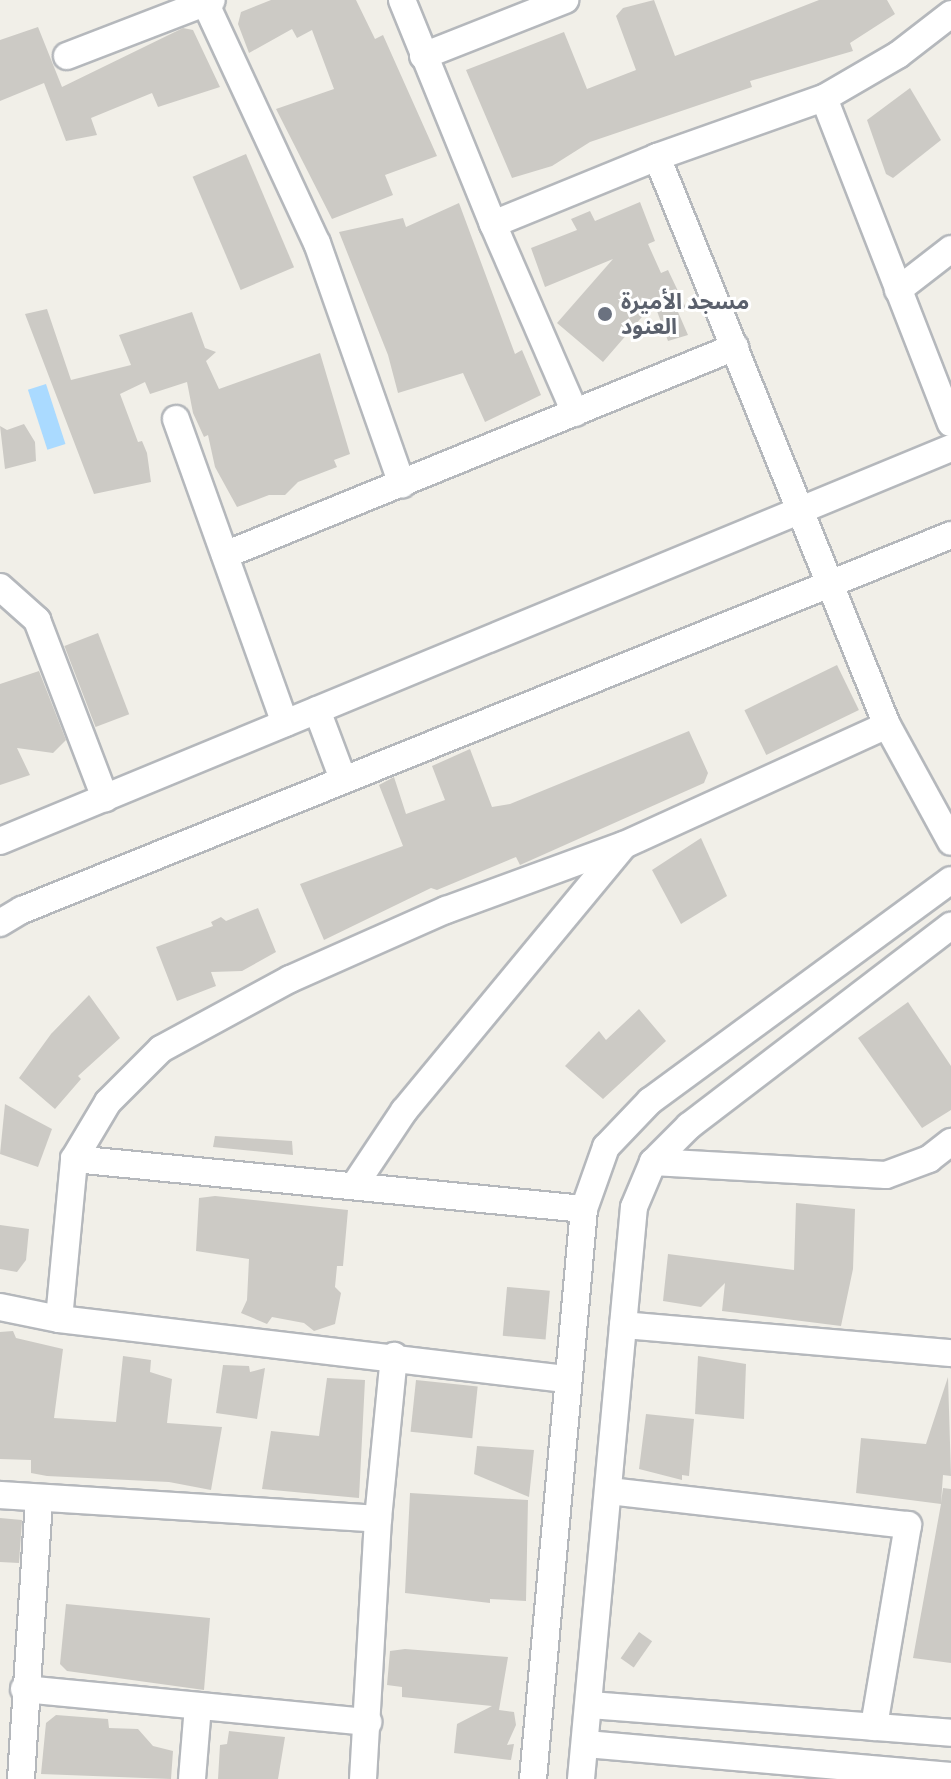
<!DOCTYPE html>
<meta charset="utf-8">
<style>
body{margin:0}
#map{position:relative;width:951px;height:1779px;overflow:hidden;background:#f1efe8;font-family:"Public Sans","Noto Sans Arabic",sans-serif}
div>[style]{position:absolute}
[style*='--x']{left:calc(var(--x)*1px);top:calc(var(--y)*1px);width:calc(var(--w)*1px);rotate:calc(var(--a)*1deg)}
.water>*{inset:0;background:#aadaff;transform-origin:0 0}
.building>*{inset:0;background:#cccac5;transform-origin:0 0}
.roads{filter:drop-shadow(2px 0 #b5b8bc) drop-shadow(-2px 0 #b5b8bc) drop-shadow(0 2px #b5b8bc) drop-shadow(0 -2px #b5b8bc)}
.minor>*{height:26px;margin:-13px;padding:0 13px;transform-origin:13px;border-radius:13px;background:#fff}
.dots>*{width:22px;height:22px;translate:-50% -50%;box-sizing:border-box;border:4px solid #fff;border-radius:50%}
span{translate:-50% -50%;white-space:nowrap;text-align:center;line-height:1.15;-webkit-text-stroke:6px #fff;paint-order:stroke}
.worship-label{font-size:22px;color:#5b616d;font-weight:700}
.left{translate:0 -50%;text-align:left}
</style>
<div id="map">
<div class="water">
<i style="left:46px;top:384px;width:63px;height:19px;rotate:72deg"></i>
</div>
<div class="building">
<i style="clip-path:polygon(271px 0,356px 0,375px 39px,383px 35px,437px 156px,385px 175px,393px 195px,332px 219px,276px 109px,334px 89px,312px 30px,297px 38px,292px 29px,249px 53px,238px 24px,241px 12px)"></i>
<i style="clip-path:polygon(654px 0,675px 56px,819px 0,887px 0,895px 14px,850px 43px,853px 51px,750px 81px,752px 87px,590px 142px,552px 166px,512px 178px,466px 70px,564px 32px,587px 89px,636px 70px,616px 16px,623px 8px)"></i>
<i style="clip-path:polygon(38px 27px,62px 87px,183px 28px,193px 30px,220px 87px,158px 107px,152px 93px,91px 118px,97px 135px,66px 141px,44px 83px,0 101px,0 40px)"></i>
<i style="clip-path:polygon(910px 88px,941px 140px,893px 178px,886px 174px,867px 120px)"></i>
<i style="left:246px;top:154px;width:123px;height:58px;rotate:67deg"></i>
<i style="clip-path:polygon(640px 202px,655px 241px,648px 244px,661px 273px,668px 270px,686px 308px,678px 312px,688px 335px,668px 341px,654px 303px,603px 362px,557px 323px,613px 259px,545px 287px,531px 248px,577px 230px,571px 219px,590px 211px,595px 221px)"></i>
<i style="clip-path:polygon(459px 203px,515px 354px,522px 350px,541px 395px,485px 422px,463px 373px,398px 393px,388px 355px,339px 232px,403px 218px,406px 227px)"></i>
<i style="clip-path:polygon(47px 309px,71px 380px,131px 365px,119px 335px,192px 312px,205px 348px,216px 352px,206px 361px,219px 389px,320px 353px,350px 454px,334px 460px,337px 467px,298px 482px,285px 495px,269px 495px,237px 507px,215px 467px,208px 435px,204px 437px,193px 413px,187px 382px,150px 394px,145px 382px,120px 394px,138px 442px,142px 441px,147px 453px,151px 482px,94px 494px,25px 314px)"></i>
<i style="clip-path:polygon(24px 424px,35px 442px,36px 461px,5px 469px,0 426px,7px 430px)"></i>
<i style="left:98px;top:633px;width:87px;height:36px;rotate:69deg"></i>
<i style="left:837px;top:665px;width:50px;height:103px;rotate:64deg"></i>
<i style="clip-path:polygon(39px 671px,66px 740px,53px 753px,17px 748px,30px 775px,0 785px,0 684px)"></i>
<i style="clip-path:polygon(689px 731px,708px 773px,704px 783px,520px 865px,516px 857px,437px 890px,431px 888px,324px 940px,300px 884px,403px 846px,379px 785px,394px 777px,406px 814px,445px 800px,432px 766px,470px 749px,492px 807px,510px 804px)"></i>
<i style="clip-path:polygon(701px 838px,727px 896px,681px 924px,652px 870px)"></i>
<i style="clip-path:polygon(258px 908px,276px 952px,242px 971px,211px 972px,216px 986px,177px 1001px,156px 947px,213px 926px,211px 922px,221px 917px,226px 921px)"></i>
<i style="clip-path:polygon(89px 995px,120px 1038px,78px 1076px,81px 1079px,55px 1109px,19px 1078px,51px 1034px)"></i>
<i style="clip-path:polygon(908px 1002px,951px 1066px,951px 1110px,922px 1128px,858px 1038px)"></i>
<i style="clip-path:polygon(639px 1009px,666px 1041px,603px 1099px,565px 1066px,599px 1031px,606px 1040px)"></i>
<i style="clip-path:polygon(5px 1104px,52px 1129px,38px 1167px,0 1154px)"></i>
<i style="clip-path:polygon(215px 1136px,292px 1141px,293px 1155px,213px 1147px)"></i>
<i style="clip-path:polygon(215px 1196px,348px 1210px,343px 1266px,337px 1266px,335px 1287px,341px 1293px,335px 1324px,314px 1331px,304px 1323px,272px 1317px,267px 1324px,241px 1313px,247px 1300px,249px 1259px,196px 1251px,199px 1198px)"></i>
<i style="clip-path:polygon(796px 1203px,855px 1209px,853px 1269px,841px 1326px,722px 1311px,725px 1283px,701px 1307px,663px 1301px,668px 1254px,794px 1270px)"></i>
<i style="clip-path:polygon(0 1225px,29px 1229px,26px 1260px,17px 1272px,0 1269px)"></i>
<i style="left:507px;top:1287px;width:43px;height:49px;rotate:5deg"></i>
<i style="clip-path:polygon(13px 1331px,16px 1338px,63px 1349px,54px 1418px,116px 1422px,123px 1356px,151px 1360px,150px 1372px,172px 1379px,167px 1423px,222px 1427px,211px 1490px,169px 1482px,47px 1476px,31px 1473px,31px 1460px,0 1459px,0 1332px)"></i>
<i style="clip-path:polygon(698px 1356px,746px 1364px,744px 1419px,695px 1414px)"></i>
<i style="clip-path:polygon(223px 1365px,249px 1366px,250px 1372px,265px 1368px,257px 1419px,216px 1413px)"></i>
<i style="clip-path:polygon(948px 1377px,951px 1476px,943px 1475px,941px 1503px,943px 1488px,951px 1489px,951px 1663px,913px 1658px,941px 1504px,856px 1493px,861px 1438px,926px 1444px)"></i>
<i style="clip-path:polygon(327px 1378px,365px 1380px,359px 1498px,262px 1489px,271px 1431px,319px 1436px)"></i>
<i style="left:416px;top:1380px;width:62px;height:52px;rotate:6deg"></i>
<i style="clip-path:polygon(646px 1414px,694px 1419px,689px 1476px,682px 1475px,682px 1480px,639px 1469px)"></i>
<i style="clip-path:polygon(477px 1446px,534px 1450px,529px 1497px,474px 1474px)"></i>
<i style="clip-path:polygon(410px 1493px,528px 1500px,526px 1601px,490px 1599px,490px 1603px,405px 1593px)"></i>
<i style="clip-path:polygon(0 1518px,22px 1520px,19px 1563px,0 1562px)"></i>
<i style="clip-path:polygon(66px 1604px,210px 1618px,204px 1690px,67px 1671px,60px 1664px)"></i>
<i style="left:639px;top:1632px;width:16px;height:32px;rotate:35deg"></i>
<i style="clip-path:polygon(405px 1649px,508px 1657px,499px 1710px,514px 1712px,516px 1725px,507px 1745px,514px 1744px,511px 1760px,454px 1753px,457px 1724px,492px 1706px,402px 1697px,402px 1687px,387px 1685px,390px 1651px)"></i>
<i style="clip-path:polygon(56px 1715px,108px 1719px,109px 1728px,138px 1729px,153px 1746px,173px 1751px,171px 1779px,41px 1774px,46px 1723px)"></i>
<i style="clip-path:polygon(229px 1731px,285px 1737px,278px 1779px,218px 1779px,220px 1745px,227px 1744px)"></i>
</div>
<div class="roads">
<div class="minor">
<i style="--x:204;--y:0;--w:268;--a:65.1"></i>
<i style="--x:317;--y:243;--w:256;--a:70.6"></i>
<i style="--x:402;--y:0;--w:242;--a:67.9"></i>
<i style="--x:493;--y:224;--w:177;--a:-22.2"></i>
<i style="--x:657;--y:157;--w:177;--a:-19.5"></i>
<i style="--x:824;--y:98;--w:86;--a:-30.2"></i>
<i style="--x:898;--y:55;--w:67;--a:-37.7"></i>
<i style="--x:67;--y:56;--w:155;--a:-21.1"></i>
<i style="--x:423;--y:56;--w:153;--a:-21.5"></i>
<i style="--x:824;--y:98;--w:349;--a:68.7"></i>
<i style="--x:657;--y:157;--w:613;--a:67.96"></i>
<i style="--x:887;--y:725;--w:133;--a:61.3"></i>
<i style="--x:493;--y:224;--w:206;--a:66.5"></i>
<i style="--x:898;--y:290;--w:67;--a:-37.7"></i>
<i style="--x:176;--y:419;--w:323;--a:70.3"></i>
<i style="--x:225;--y:555;--w:551;--a:-22.19"></i>
<i style="--x:0;--y:587;--w:50;--a:41.7"></i>
<i style="--x:37;--y:620;--w:191;--a:69.1"></i>
<i style="--x:317;--y:710;--w:74;--a:69.4"></i>
<i style="--x:0;--y:841;--w:1029;--a:-22.45"></i>
<i style="--x:0;--y:923;--w:26;--a:-31"></i>
<i style="--x:22;--y:910;--w:1002;--a:-21.98"></i>
<i style="--x:74;--y:1159;--w:512;--a:5.6"></i>
<i style="--x:653;--y:1162;--w:233;--a:3.2"></i>
<i style="--x:886;--y:1175;--w:46;--a:-20.4"></i>
<i style="--x:929;--y:1159;--w:28;--a:-38"></i>
<i style="--x:356;--y:1183;--w:87;--a:-56.3"></i>
<i style="--x:404;--y:1111;--w:345;--a:-50.4"></i>
<i style="--x:0;--y:1307;--w:60;--a:11.5"></i>
<i style="--x:59;--y:1319;--w:510;--a:6.76"></i>
<i style="--x:59;--y:1319;--w:161;--a:-84.6"></i>
<i style="--x:74;--y:1159;--w:66;--a:-59.2"></i>
<i style="--x:108;--y:1102;--w:75;--a:-45"></i>
<i style="--x:161;--y:1049;--w:147;--a:-28.5"></i>
<i style="--x:290;--y:979;--w:171;--a:-23.9"></i>
<i style="--x:446;--y:910;--w:189;--a:-20.1"></i>
<i style="--x:624;--y:845;--w:289;--a:-24.5"></i>
<i style="--x:623;--y:1325;--w:329;--a:4.9"></i>
<i style="--x:609;--y:1491;--w:301;--a:6.5"></i>
<i style="--x:908;--y:1525;--w:205;--a:99.6"></i>
<i style="--x:0;--y:1495;--w:379;--a:3.6"></i>
<i style="--x:24;--y:1689;--w:346;--a:5.5"></i>
<i style="--x:590;--y:1705;--w:362;--a:4.4"></i>
<i style="--x:586;--y:1744;--w:366;--a:5"></i>
<i style="--x:21;--y:1779;--w:281;--a:-86.3"></i>
<i style="--x:192;--y:1779;--w:73;--a:-85.3"></i>
<i style="--x:363;--y:1779;--w:260;--a:-86.7"></i>
<i style="--x:378;--y:1519;--w:164;--a:-84.4"></i>
<i style="--x:533;--y:1779;--w:572;--a:-84.89"></i>
<i style="--x:584;--y:1209;--w:66;--a:-70.5"></i>
<i style="--x:606;--y:1147;--w:64;--a:-46.3"></i>
<i style="--x:650;--y:1101;--w:373;--a:-36.3"></i>
<i style="--x:581;--y:1779;--w:574;--a:-84.71"></i>
<i style="--x:634;--y:1207;--w:49;--a:-67.1"></i>
<i style="--x:653;--y:1162;--w:51;--a:-45"></i>
<i style="--x:689;--y:1126;--w:330;--a:-37.4"></i>
</div>
</div>
<div class="dots">
<i style="left:605px;top:314px;background:#6b7280"></i>
</div>
<div class="worship-label">
<span class="left" style="left:621px;top:314px">مسجد الأميرة<br>العنود</span>
</div>
</div>
